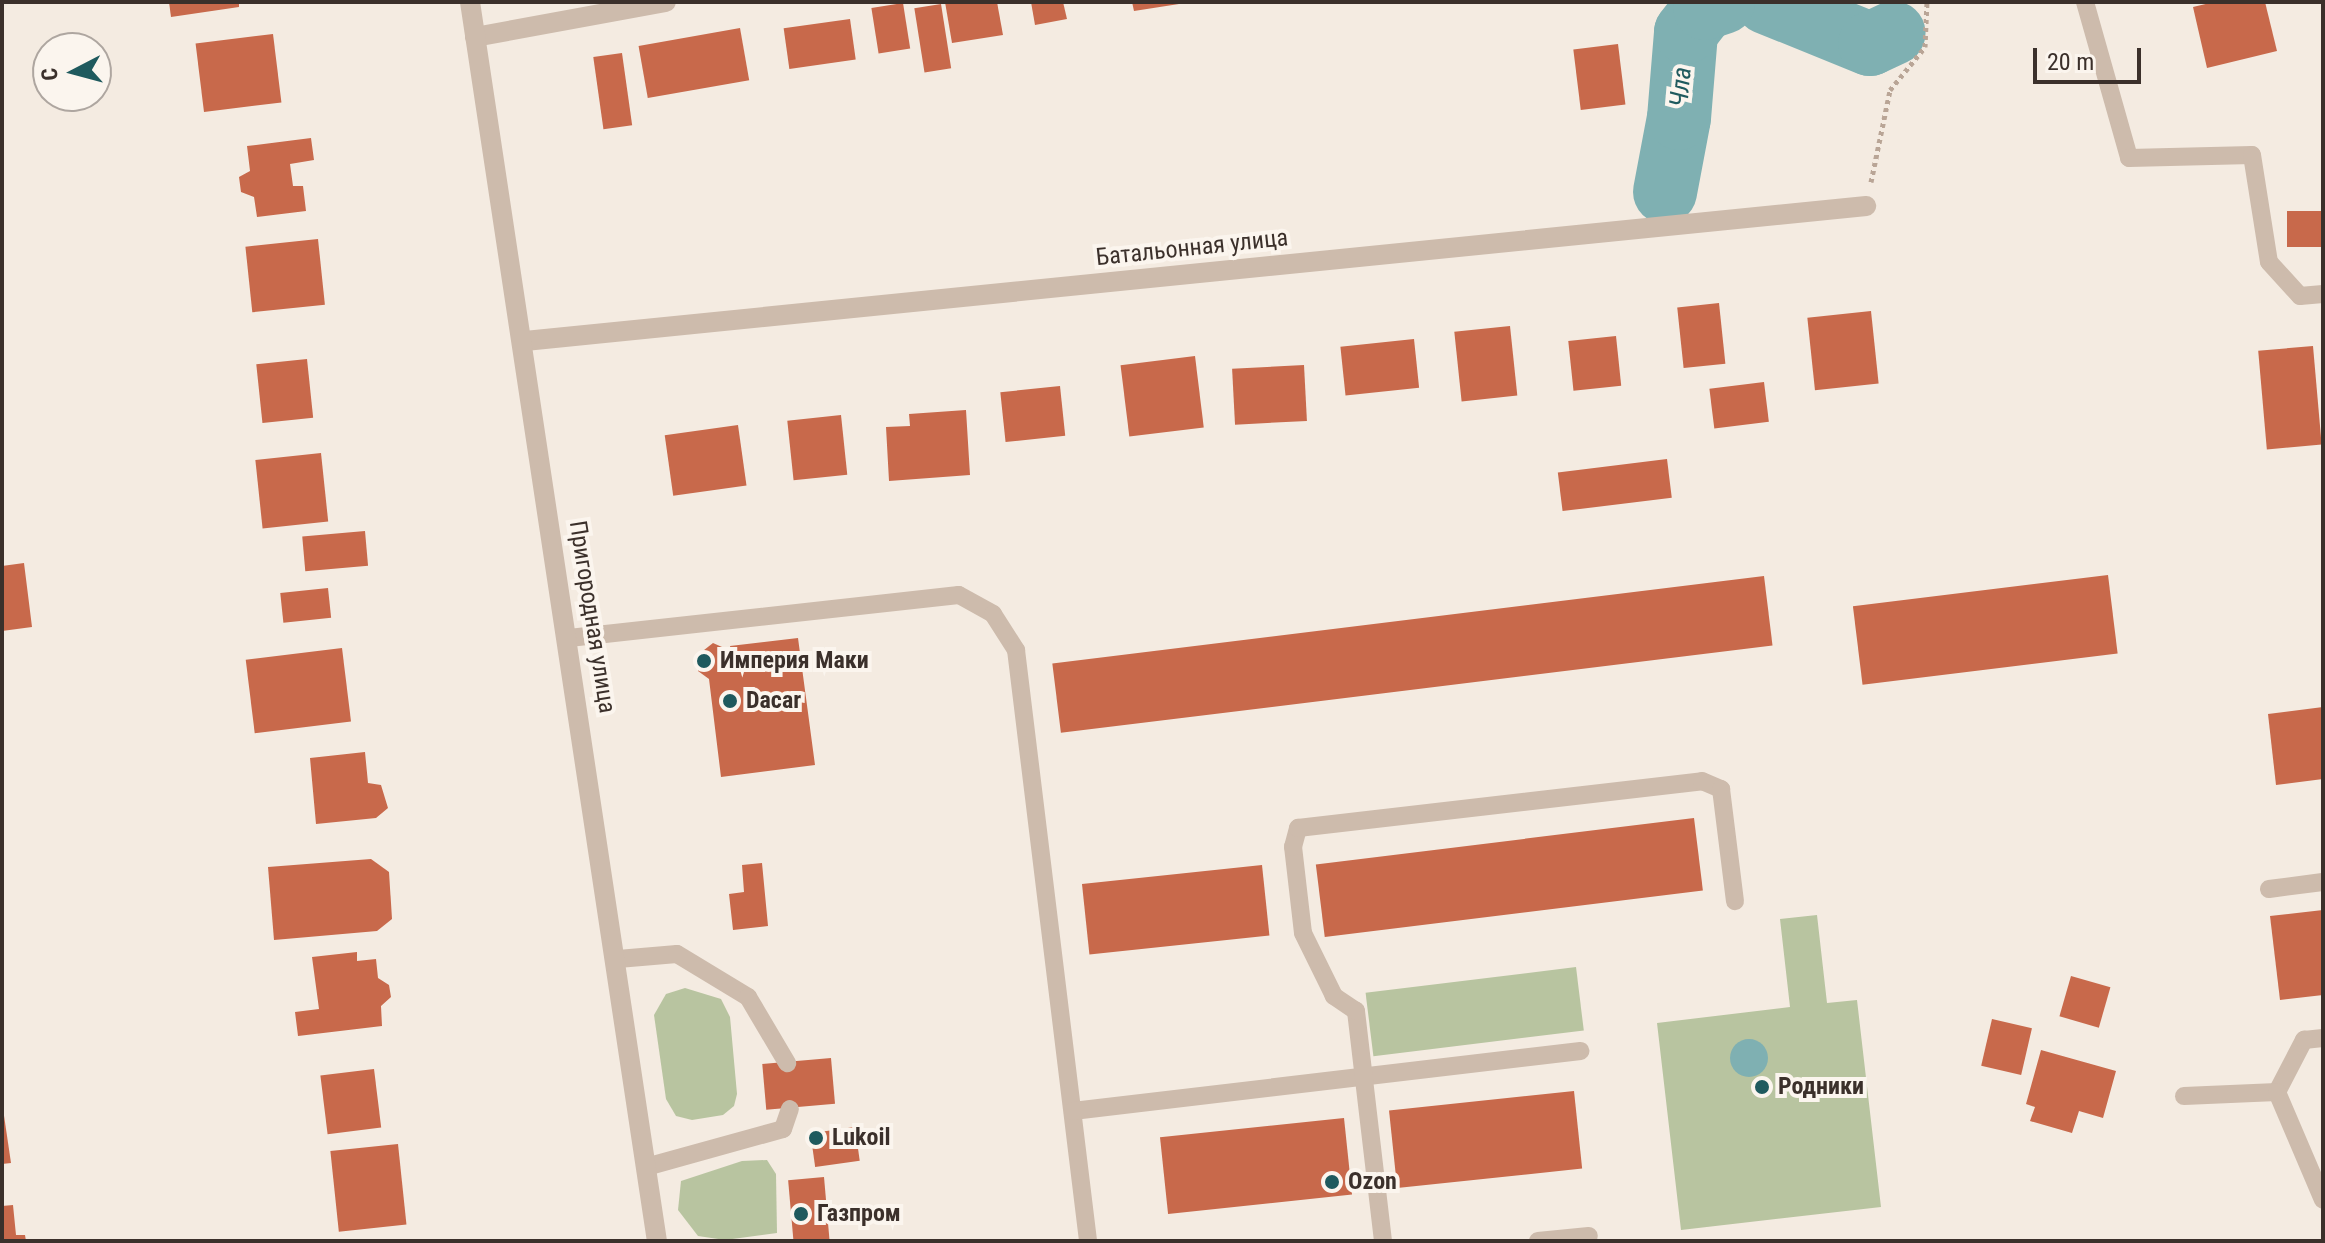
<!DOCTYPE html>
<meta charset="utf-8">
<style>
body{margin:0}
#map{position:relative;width:2325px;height:1243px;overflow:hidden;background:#f4ebe1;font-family:"Roboto Condensed",sans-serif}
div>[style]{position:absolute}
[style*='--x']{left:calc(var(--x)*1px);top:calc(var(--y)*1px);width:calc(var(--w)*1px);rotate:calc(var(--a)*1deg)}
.green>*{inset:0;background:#b8c4a0;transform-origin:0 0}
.water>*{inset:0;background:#7fb0b2}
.round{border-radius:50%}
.river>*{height:64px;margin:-32px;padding:0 32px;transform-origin:32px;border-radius:32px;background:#7fb0b2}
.building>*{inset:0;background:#c8694b;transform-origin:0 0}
.path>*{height:5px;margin-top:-2.5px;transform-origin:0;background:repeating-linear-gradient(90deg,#b9a596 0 4px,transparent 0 8px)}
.service>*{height:18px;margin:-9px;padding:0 9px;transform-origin:9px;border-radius:9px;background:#cdbbac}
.minor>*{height:20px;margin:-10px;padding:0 10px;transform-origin:10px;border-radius:10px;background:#cdbbac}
.tertiary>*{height:20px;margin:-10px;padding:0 10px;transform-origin:10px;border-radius:10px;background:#cdbbac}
.dots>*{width:22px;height:22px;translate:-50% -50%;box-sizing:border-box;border:4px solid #fbf5ee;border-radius:50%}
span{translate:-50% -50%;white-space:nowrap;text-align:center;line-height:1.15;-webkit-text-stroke:8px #fbf5ee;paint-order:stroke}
.street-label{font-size:24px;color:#3b302b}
.poi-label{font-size:24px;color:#3b302b;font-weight:700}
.left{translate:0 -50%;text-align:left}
.water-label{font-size:26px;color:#1f5a5e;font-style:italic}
.frame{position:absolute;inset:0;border:4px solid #3b302b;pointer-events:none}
.north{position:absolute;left:32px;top:32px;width:80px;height:80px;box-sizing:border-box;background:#fbf5ee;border:2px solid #aea6a0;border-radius:50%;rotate:264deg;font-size:22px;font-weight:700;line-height:32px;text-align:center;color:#3b302b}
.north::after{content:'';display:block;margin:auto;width:28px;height:36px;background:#1f5a5e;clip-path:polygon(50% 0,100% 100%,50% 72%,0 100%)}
.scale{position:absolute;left:2033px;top:48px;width:108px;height:36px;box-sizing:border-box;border:4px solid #3b302b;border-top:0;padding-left:10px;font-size:24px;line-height:28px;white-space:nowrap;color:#3b302b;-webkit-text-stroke:6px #fbf5ee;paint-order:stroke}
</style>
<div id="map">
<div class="green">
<i style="clip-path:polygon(1817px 915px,1827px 1003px,1857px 1000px,1881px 1207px,1681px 1230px,1657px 1023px,1790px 1007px,1780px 919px)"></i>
<i style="left:1576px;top:967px;width:64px;height:212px;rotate:83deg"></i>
<i style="clip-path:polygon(685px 988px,721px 999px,730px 1017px,737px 1094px,734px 1106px,723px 1115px,692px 1120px,676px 1116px,666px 1099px,654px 1015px,666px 994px)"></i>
<i style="clip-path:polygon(767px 1160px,776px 1174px,777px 1233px,725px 1240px,698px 1236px,678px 1210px,681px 1181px,742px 1161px)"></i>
</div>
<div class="water">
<i class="round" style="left:1730px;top:1039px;width:38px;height:38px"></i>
</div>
<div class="river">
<i style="--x:1766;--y:2;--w:112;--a:22"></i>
<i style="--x:1870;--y:44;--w:26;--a:-25"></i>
<i style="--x:1665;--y:192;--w:75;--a:-79.3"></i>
<i style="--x:1679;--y:118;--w:86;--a:-85.3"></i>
<i style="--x:1686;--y:32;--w:31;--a:-52"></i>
<i style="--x:1705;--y:8;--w:19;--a:-18"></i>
</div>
<div class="building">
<i style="clip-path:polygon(169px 2px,239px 2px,239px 7px,171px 17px)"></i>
<i style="clip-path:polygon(945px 2px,997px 2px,1003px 35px,952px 43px)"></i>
<i style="clip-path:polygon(1031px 2px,1063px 2px,1067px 19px,1035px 25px)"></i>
<i style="clip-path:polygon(1132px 2px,1179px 2px,1179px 4px,1134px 11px)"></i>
<i style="clip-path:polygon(2214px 2px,2265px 2px,2277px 51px,2207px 68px,2193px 7px)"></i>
<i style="left:903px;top:3px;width:46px;height:32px;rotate:81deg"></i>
<i style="left:941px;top:4px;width:65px;height:27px;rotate:81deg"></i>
<i style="left:850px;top:19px;width:41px;height:67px;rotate:82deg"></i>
<i style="left:740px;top:28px;width:53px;height:103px;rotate:80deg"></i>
<i style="left:273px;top:34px;width:69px;height:78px;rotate:83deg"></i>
<i style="left:1618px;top:44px;width:61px;height:45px;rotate:83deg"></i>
<i style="left:622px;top:53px;width:73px;height:29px;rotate:82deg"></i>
<i style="clip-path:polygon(311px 138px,314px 160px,290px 164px,293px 186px,303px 186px,306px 211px,257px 217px,254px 197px,241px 192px,239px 177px,250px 171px,247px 146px)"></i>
<i style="left:2323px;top:211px;width:36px;height:36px;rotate:90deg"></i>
<i style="left:318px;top:239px;width:66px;height:73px;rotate:84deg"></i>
<i style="left:1719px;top:303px;width:61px;height:42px;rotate:84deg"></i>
<i style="left:1871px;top:311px;width:73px;height:64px;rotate:84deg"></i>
<i style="left:1510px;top:326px;width:70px;height:56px;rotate:84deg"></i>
<i style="left:1616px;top:336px;width:50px;height:48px;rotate:84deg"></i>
<i style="left:1414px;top:339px;width:49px;height:74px;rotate:84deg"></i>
<i style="left:2313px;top:346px;width:99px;height:55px;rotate:85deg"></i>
<i style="left:1195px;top:356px;width:72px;height:75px;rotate:83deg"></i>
<i style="left:307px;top:359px;width:59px;height:51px;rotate:84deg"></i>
<i style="left:1304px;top:365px;width:56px;height:72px;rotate:87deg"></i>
<i style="left:1764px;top:382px;width:40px;height:55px;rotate:83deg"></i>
<i style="left:1060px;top:386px;width:50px;height:60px;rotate:84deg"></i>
<i style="clip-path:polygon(966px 410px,970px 475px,889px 481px,886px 427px,910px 426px,909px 414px)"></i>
<i style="left:841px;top:415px;width:60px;height:54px;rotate:84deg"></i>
<i style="left:738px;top:425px;width:61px;height:74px;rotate:82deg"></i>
<i style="left:321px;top:453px;width:69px;height:66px;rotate:84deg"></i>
<i style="left:1667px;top:459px;width:39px;height:110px;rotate:83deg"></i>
<i style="left:365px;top:531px;width:35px;height:63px;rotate:85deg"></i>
<i style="clip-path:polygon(24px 563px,32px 627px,2px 631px,2px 566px)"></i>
<i style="left:2108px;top:575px;width:79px;height:257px;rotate:83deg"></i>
<i style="left:1764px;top:576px;width:70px;height:717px;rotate:83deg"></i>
<i style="left:328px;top:588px;width:30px;height:48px;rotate:84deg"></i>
<i style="clip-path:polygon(798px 638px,815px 765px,721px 777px,709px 679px,698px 671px,699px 654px,713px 643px,731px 651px,730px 646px)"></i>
<i style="left:342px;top:648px;width:74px;height:97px;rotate:83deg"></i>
<i style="clip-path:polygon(2323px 707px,2323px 779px,2276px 785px,2268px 714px)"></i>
<i style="clip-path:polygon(365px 752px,368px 783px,381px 785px,388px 808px,376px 818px,316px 824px,310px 758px)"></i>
<i style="left:1694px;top:818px;width:73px;height:381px;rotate:83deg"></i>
<i style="clip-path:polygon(371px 859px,389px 872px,392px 919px,377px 931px,274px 940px,268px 867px)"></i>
<i style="clip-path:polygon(762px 863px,768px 926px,733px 930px,729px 894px,744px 892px,742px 865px)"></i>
<i style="left:1262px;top:865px;width:71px;height:181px;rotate:84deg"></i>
<i style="clip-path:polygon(2323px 910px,2323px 995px,2280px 1000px,2270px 916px)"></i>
<i style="clip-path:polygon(357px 952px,357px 961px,376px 959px,378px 978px,389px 985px,391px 997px,381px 1006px,382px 1026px,298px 1036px,295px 1012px,319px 1009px,312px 957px)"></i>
<i style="left:2071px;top:976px;width:41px;height:42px;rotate:16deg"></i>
<i style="left:1992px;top:1019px;width:41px;height:48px;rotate:13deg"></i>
<i style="clip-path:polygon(2041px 1050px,2116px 1071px,2103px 1118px,2079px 1111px,2072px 1133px,2030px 1121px,2035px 1107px,2026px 1104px)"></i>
<i style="left:831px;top:1058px;width:46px;height:69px;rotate:85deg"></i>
<i style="left:374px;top:1069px;width:59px;height:54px;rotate:83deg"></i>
<i style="left:1574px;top:1091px;width:78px;height:186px;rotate:84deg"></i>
<i style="clip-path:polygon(2px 1102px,11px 1163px,2px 1164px)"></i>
<i style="left:1344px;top:1118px;width:77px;height:185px;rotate:84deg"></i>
<i style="left:855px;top:1127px;width:34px;height:45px;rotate:82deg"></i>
<i style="left:398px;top:1144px;width:81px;height:68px;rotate:84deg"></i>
<i style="left:824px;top:1177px;width:64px;height:36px;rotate:85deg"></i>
<i style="clip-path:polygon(13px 1205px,16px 1235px,25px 1235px,26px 1241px,2px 1241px,2px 1206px)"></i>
</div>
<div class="path">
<i style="--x:1871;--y:182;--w:94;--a:-78.3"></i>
<i style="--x:1890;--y:90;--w:55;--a:-50.9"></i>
<i style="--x:1925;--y:47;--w:45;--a:-87.5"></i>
</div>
<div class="service">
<i style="--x:2085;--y:2;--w:162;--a:74.2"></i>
<i style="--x:2129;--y:158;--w:123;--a:-1.4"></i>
<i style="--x:2252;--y:155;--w:108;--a:81"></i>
<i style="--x:2269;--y:262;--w:46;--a:47.6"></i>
<i style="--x:2300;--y:296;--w:23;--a:-5"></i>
<i style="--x:569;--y:638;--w:392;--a:-6.3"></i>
<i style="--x:959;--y:595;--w:39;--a:29"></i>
<i style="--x:993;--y:614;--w:43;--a:57.4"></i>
<i style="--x:1016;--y:650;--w:595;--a:83.05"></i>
<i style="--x:2269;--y:889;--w:54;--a:-7.4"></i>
<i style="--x:618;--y:959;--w:59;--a:-4.8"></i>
<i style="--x:677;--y:954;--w:83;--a:31.2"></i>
<i style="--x:748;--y:997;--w:77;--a:59.4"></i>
<i style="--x:2277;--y:1092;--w:59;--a:-62.6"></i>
<i style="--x:2304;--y:1040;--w:19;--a:-6"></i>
<i style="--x:2184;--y:1096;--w:93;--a:-2.5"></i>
<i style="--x:2277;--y:1092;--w:117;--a:66.9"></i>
<i style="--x:1073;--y:1111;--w:511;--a:-6.75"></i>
<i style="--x:646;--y:1167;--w:142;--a:-15.5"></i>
<i style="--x:783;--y:1129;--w:21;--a:-71"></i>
<i style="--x:1383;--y:1241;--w:232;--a:-96.7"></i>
<i style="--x:1356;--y:1011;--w:27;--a:-146"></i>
<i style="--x:1334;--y:996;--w:70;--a:-116.2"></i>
<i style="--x:1303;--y:933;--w:87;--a:-96.6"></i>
<i style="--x:1293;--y:847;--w:20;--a:-75"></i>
<i style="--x:1298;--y:828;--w:407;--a:-6.6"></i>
<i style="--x:1702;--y:781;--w:21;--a:23"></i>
<i style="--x:1721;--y:789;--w:113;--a:82.9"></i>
<i style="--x:1538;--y:1241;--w:51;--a:-5.6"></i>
</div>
<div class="minor">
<i style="--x:475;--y:37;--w:194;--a:-10.4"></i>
<i style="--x:525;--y:341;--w:1348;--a:-5.75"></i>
</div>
<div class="tertiary">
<i style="--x:470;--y:2;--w:1253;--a:81.42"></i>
</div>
<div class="dots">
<i style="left:704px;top:661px;background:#1f5a5e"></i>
<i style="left:730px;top:701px;background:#1f5a5e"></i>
<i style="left:1762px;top:1087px;background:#1f5a5e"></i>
<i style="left:816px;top:1138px;background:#1f5a5e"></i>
<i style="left:1332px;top:1182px;background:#1f5a5e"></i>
<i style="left:801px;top:1214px;background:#1f5a5e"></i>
</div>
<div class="street-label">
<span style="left:1192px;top:248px;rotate:-6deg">Батальонная улица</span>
<span style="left:592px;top:617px;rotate:81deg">Пригородная улица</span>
</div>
<div class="poi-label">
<span class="left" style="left:720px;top:661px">Империя Маки</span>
<span class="left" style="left:746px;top:701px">Dacar</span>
<span class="left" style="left:1778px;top:1087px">Родники</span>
<span class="left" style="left:832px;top:1138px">Lukoil</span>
<span class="left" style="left:1348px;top:1182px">Ozon</span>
<span class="left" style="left:817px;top:1214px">Газпром</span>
</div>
<div class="water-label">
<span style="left:1681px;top:87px;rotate:-85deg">Чла</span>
</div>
<div class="frame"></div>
<div class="north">С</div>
<div class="scale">20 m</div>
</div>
